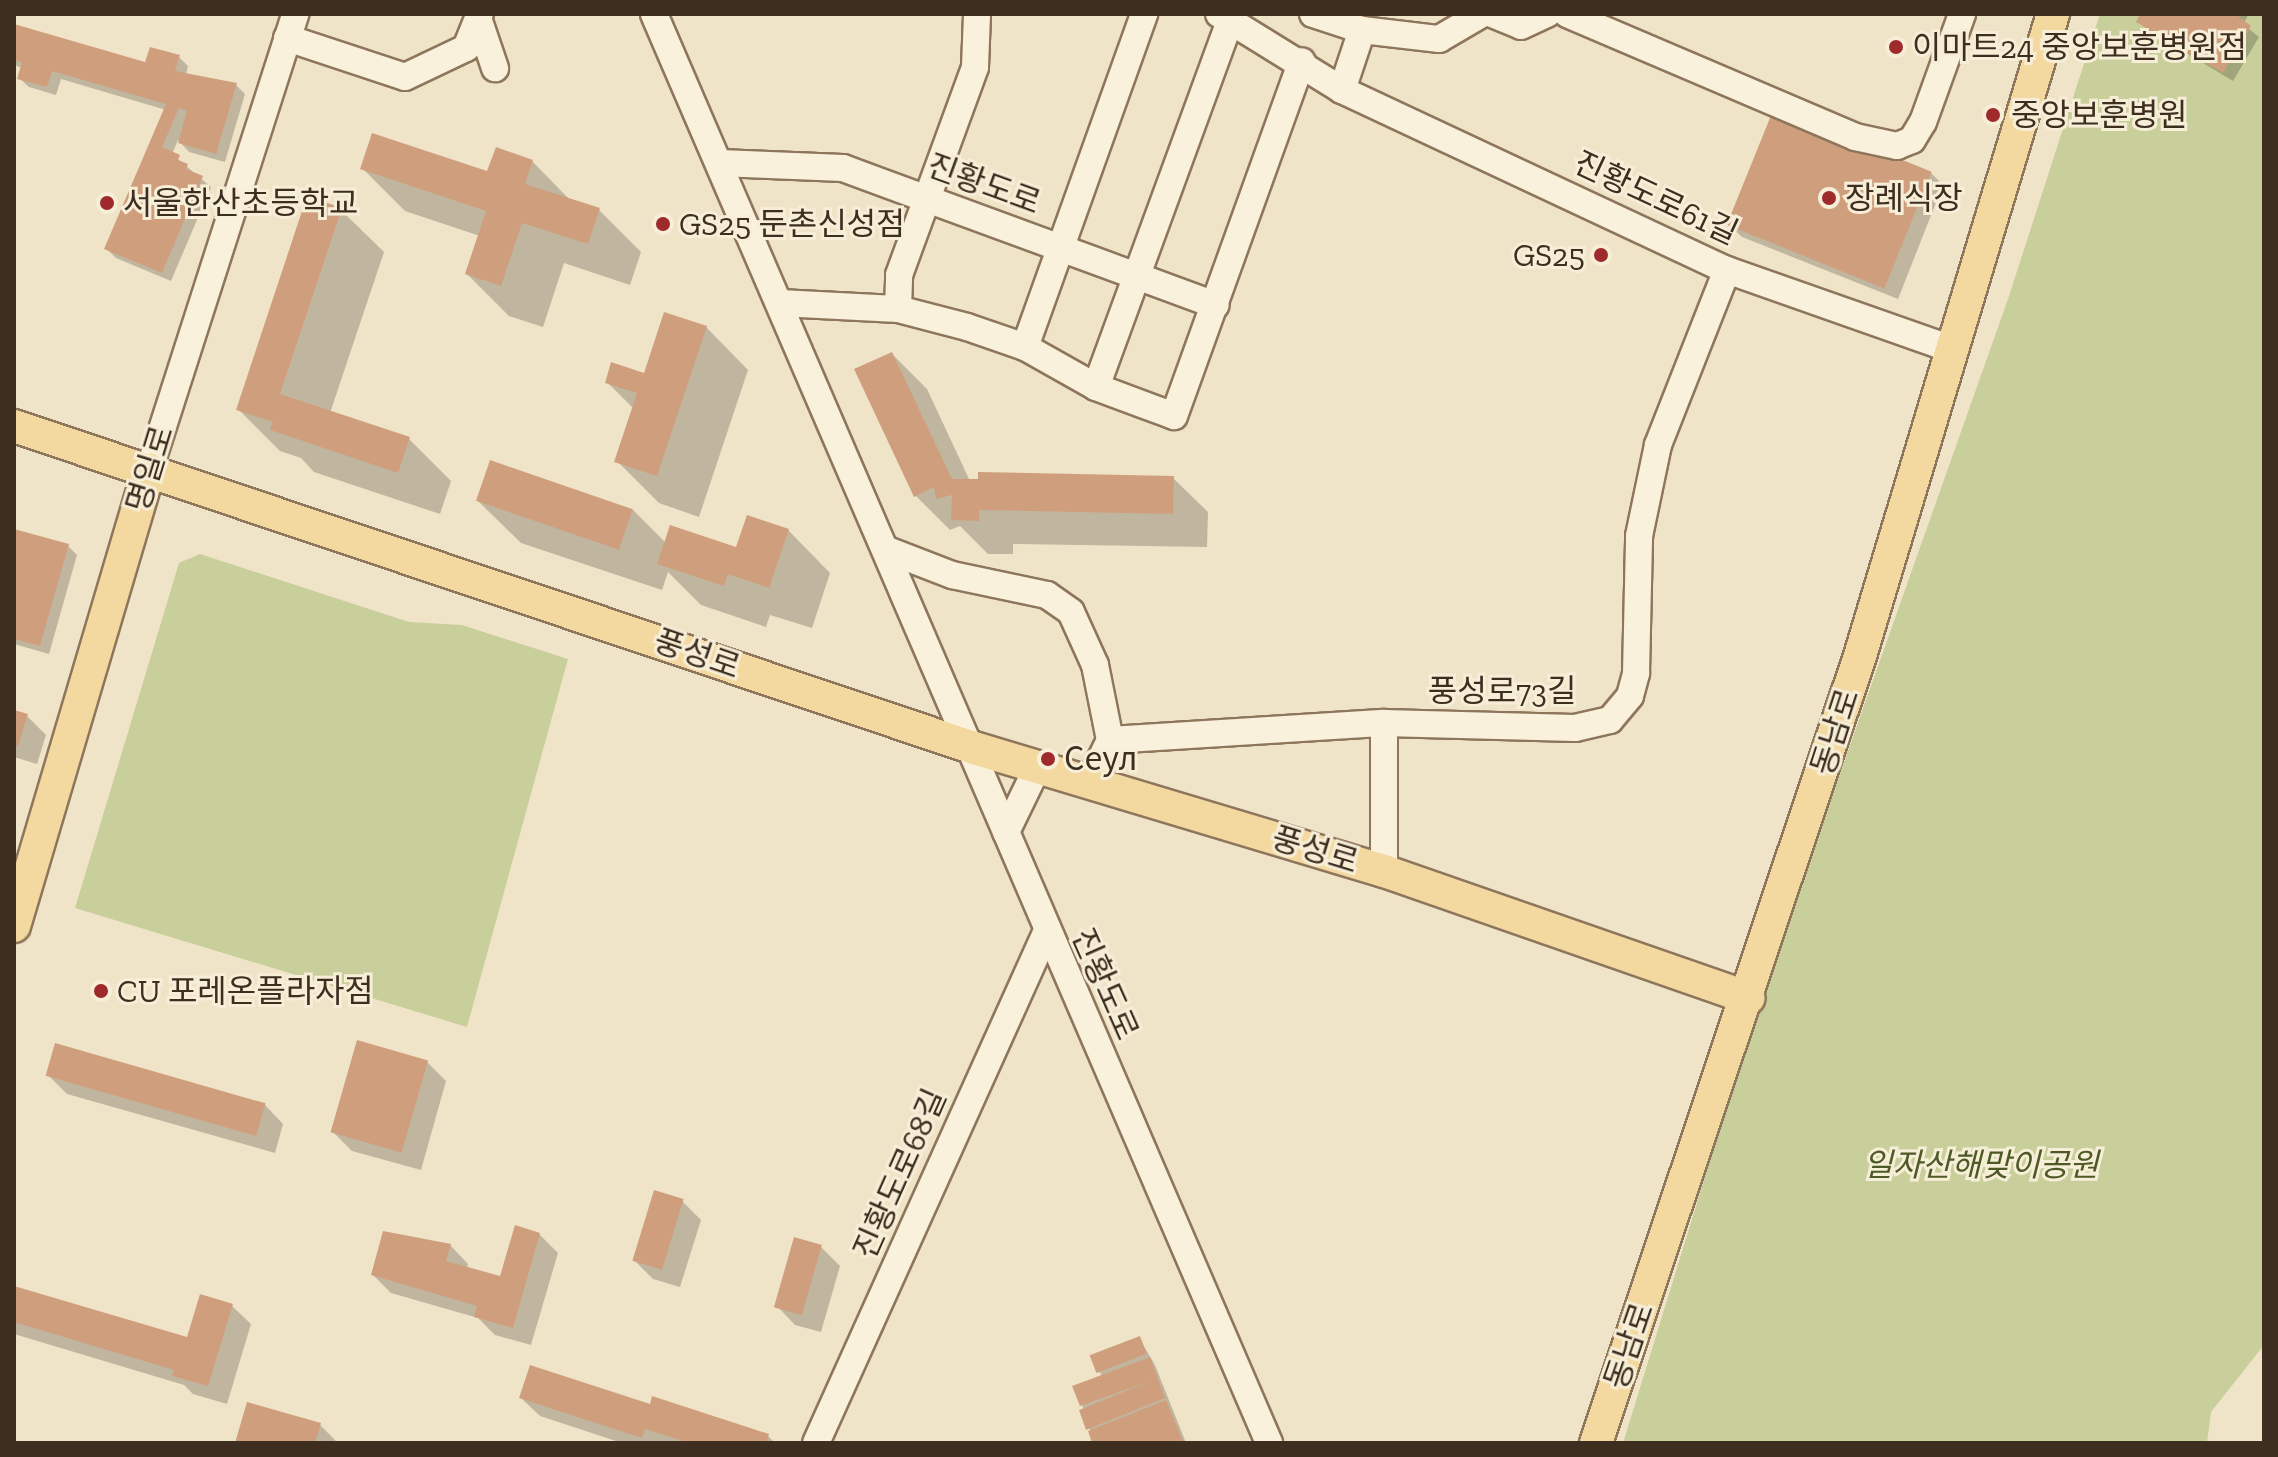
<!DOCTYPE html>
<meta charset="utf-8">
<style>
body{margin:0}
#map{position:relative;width:2278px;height:1457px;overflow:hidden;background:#f0e4c8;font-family:"Zilla Slab","Noto Sans KR",serif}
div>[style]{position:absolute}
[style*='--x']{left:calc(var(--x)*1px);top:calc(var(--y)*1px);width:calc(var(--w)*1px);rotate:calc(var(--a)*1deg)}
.green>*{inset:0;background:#c9cf9b}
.shadow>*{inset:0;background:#0003}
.building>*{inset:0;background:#cf9f7d;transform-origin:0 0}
.roads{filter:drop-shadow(2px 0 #8d765c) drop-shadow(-2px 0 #8d765c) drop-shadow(0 2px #8d765c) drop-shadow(0 -2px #8d765c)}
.minor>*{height:26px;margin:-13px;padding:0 13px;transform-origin:13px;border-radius:13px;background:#faf1dc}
.major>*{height:32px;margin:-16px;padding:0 16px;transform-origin:16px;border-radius:16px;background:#f3d9a0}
.dots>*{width:22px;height:22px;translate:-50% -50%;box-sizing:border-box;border:4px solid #f7eed8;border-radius:50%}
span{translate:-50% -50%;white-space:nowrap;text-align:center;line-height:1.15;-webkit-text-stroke:6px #f7eed8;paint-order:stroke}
.poi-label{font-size:32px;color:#3d2e20}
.left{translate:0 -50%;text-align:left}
.right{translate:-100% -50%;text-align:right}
.street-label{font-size:32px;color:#3d2e20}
.park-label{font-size:32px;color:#4d5a26;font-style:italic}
.frame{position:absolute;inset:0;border:16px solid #3d2e20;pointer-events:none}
</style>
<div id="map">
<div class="green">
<i style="clip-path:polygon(2100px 14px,2264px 14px,2264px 1345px,2211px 1412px,2207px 1443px,1623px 1443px,1758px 1005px,2008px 299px)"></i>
<i style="clip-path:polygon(200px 554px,409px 622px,462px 625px,568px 659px,467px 1027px,75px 908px,179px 563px)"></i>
</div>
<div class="shadow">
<i style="clip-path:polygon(2143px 14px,2249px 14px,2243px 24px,2259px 37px,2233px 81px,2148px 30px,2138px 21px)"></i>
<i style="clip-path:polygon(14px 26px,146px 65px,179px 57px,188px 66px,186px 75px,236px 85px,245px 94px,225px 162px,189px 152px,178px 140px,172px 154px,211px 187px,171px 281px,116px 258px,107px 249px,166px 110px,61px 79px,56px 95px,29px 87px,19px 78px,22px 68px,14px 65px)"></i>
<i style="clip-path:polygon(532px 161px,571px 201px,599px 210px,641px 252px,630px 285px,564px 263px,543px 327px,509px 316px,467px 274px,480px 236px,405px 211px,363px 169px,489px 174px)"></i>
<i style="clip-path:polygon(1931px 173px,1943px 185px,1898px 299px,1742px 237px,1729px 225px)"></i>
<i style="clip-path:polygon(341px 210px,384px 252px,330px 413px,409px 439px,451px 481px,440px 514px,314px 472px,301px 458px,280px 451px,238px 409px)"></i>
<i style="clip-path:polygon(706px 327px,748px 370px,699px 517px,659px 503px,617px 461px,634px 409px,607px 382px,645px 376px)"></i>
<i style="clip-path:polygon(892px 354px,927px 389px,970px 481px,1173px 478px,1208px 512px,1207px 547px,1013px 544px,1013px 554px,988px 554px,960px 526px,950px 530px,916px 496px)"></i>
<i style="clip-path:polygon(478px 501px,632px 509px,666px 543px,738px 549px,788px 530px,830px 573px,812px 628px,770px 615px,766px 627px,701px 605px,668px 572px,662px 590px,521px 543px)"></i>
<i style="clip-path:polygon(14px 538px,68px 546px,77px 555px,49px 654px,14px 644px)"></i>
<i style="clip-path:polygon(14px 712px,27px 716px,46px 735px,37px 764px,14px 757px)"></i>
<i style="clip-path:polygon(427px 1062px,446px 1081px,421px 1170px,352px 1151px,333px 1132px)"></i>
<i style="clip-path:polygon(48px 1075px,265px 1105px,283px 1124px,275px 1153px,67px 1094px)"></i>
<i style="clip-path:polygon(682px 1201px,701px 1220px,680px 1287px,653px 1279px,634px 1260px)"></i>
<i style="clip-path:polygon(539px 1234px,558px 1253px,531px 1345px,495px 1335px,478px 1318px,391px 1293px,373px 1275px,450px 1245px,468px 1264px,467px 1269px,502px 1279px)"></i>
<i style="clip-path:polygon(821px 1247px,840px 1266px,821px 1332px,795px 1325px,777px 1306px)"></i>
<i style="clip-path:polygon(14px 1288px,188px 1340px,232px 1306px,251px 1324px,227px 1404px,193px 1394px,184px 1385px,14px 1334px)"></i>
<i style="clip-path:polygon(1139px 1338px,1155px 1365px,1186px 1443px,1094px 1443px,1082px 1405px,1103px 1376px,1099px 1372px)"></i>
<i style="clip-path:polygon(521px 1398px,651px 1406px,768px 1436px,775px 1443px,622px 1443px,540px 1416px)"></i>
<i style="clip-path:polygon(320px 1425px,338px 1443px,237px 1443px)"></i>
</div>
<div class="building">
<i style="clip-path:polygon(2140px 14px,2235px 14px,2251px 26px,2223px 73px,2136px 22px)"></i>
<i style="clip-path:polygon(14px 24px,145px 62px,150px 47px,180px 55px,175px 71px,237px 83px,216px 154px,178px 143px,187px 111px,179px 108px,162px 147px,180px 155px,178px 160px,188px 164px,186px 169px,203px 176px,162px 273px,104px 249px,166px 104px,52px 71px,47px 87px,17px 79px,22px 62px,14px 60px)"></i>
<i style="left:1774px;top:108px;width:170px;height:126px;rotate:22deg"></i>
<i style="clip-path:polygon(372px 133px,487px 171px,496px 147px,533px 160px,525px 184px,600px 208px,588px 244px,522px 223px,501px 286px,465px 274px,486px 211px,360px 169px)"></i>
<i style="clip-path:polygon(307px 196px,342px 208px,280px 394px,410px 437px,398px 473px,270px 430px,273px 422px,236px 410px)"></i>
<i style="clip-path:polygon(664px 312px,707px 326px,657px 476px,614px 462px,637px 393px,605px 383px,611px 362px,644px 373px)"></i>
<i style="clip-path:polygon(892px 352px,952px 479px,978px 479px,978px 472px,1174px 476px,1173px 514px,979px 510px,979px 521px,951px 520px,952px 495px,936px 499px,934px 487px,914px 497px,854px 369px)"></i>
<i style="left:490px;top:460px;width:151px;height:43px;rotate:19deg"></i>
<i style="clip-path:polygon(747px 515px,789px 529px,769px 588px,728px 574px,724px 586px,657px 564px,670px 525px,736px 547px)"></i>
<i style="clip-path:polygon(14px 529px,69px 544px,40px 646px,14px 639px)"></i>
<i style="clip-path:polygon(14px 710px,28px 714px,18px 746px,14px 745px)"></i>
<i style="left:357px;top:1040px;width:74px;height:96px;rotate:16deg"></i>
<i style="left:55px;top:1043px;width:219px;height:34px;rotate:16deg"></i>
<i style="left:654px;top:1190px;width:31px;height:74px;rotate:17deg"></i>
<i style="clip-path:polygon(515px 1225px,540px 1233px,513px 1328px,474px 1317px,477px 1306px,371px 1275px,383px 1231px,451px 1244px,446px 1261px,500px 1276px)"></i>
<i style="left:794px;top:1237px;width:29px;height:73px;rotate:16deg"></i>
<i style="clip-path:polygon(14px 1286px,187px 1337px,200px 1294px,233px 1304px,208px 1386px,172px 1376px,174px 1370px,14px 1322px)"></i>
<i style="left:1140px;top:1336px;width:19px;height:54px;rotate:69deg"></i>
<i style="clip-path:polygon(1150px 1357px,1165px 1398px,1086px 1430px,1079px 1410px,1153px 1380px,1080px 1406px,1072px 1386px)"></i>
<i style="clip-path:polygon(530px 1365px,650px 1404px,652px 1396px,769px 1434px,766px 1443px,689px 1443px,645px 1429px,642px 1438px,519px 1398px)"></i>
<i style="clip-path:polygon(1166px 1400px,1183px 1441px,1092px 1443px,1088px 1431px)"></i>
<i style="clip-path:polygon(247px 1402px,321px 1423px,315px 1443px,235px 1443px)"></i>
</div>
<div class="roads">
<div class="minor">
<i style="--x:654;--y:14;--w:1556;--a:66.71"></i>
<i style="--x:1219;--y:14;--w:145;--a:31.7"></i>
<i style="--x:1342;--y:90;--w:425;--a:25.1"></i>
<i style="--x:1727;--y:270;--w:235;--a:19.4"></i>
<i style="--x:1313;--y:14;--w:52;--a:18.1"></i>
<i style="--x:1362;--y:30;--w:78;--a:6.7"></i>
<i style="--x:1439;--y:39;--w:50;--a:-30.2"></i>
<i style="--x:1492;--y:14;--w:31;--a:22"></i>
<i style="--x:1521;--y:26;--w:29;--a:-25"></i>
<i style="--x:1567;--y:14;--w:313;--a:23.1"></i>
<i style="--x:1855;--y:137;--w:43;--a:12.1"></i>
<i style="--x:1897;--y:146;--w:16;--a:-22"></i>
<i style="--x:1912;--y:140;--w:21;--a:-59"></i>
<i style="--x:1923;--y:122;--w:115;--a:-70.1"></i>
<i style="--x:479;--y:21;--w:50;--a:71.2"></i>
<i style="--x:287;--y:38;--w:124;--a:18.3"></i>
<i style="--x:405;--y:77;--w:68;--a:-25.4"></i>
<i style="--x:466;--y:48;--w:37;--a:-68"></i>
<i style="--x:1342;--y:90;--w:63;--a:-71.6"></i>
<i style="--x:720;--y:163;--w:123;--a:2.3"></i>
<i style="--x:843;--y:168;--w:397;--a:20.2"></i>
<i style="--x:780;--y:303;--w:118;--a:2.9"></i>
<i style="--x:898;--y:309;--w:71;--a:14.6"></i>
<i style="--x:967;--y:327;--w:61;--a:19"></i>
<i style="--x:1025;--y:347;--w:81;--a:29.4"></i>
<i style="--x:1096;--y:387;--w:83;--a:20.4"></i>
<i style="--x:1174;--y:416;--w:377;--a:-70.2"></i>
<i style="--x:898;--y:309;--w:34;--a:-88"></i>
<i style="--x:899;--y:275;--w:221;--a:-69.9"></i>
<i style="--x:975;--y:67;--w:53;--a:-87.8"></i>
<i style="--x:1025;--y:347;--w:354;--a:-70.3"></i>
<i style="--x:1096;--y:387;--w:388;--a:-69.9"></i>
<i style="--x:149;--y:470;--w:479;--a:-72.2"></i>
<i style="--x:887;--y:550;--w:70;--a:21"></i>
<i style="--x:952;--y:575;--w:97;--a:11.9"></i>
<i style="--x:1047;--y:595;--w:29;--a:35"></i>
<i style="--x:1071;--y:612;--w:58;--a:65.6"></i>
<i style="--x:1095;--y:665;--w:76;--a:78.7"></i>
<i style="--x:1090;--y:781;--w:46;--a:-64"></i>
<i style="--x:1110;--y:740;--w:275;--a:-3.6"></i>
<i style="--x:1384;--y:723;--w:191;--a:1.5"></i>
<i style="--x:1575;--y:728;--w:36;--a:-13"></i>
<i style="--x:1610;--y:720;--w:31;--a:-50"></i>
<i style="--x:1630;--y:696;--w:24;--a:-75"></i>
<i style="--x:1636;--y:673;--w:137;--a:-88.7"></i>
<i style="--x:1639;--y:536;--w:93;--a:-78.2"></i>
<i style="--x:1658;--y:445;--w:188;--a:-68.5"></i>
<i style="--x:1006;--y:832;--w:73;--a:-64.1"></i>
<i style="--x:1384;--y:871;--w:148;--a:-90"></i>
<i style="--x:816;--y:1443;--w:559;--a:-65.73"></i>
</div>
<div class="major">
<i style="--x:14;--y:426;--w:1013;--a:18.54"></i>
<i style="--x:974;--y:748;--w:428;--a:16.7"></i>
<i style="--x:1384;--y:871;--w:386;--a:19.2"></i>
<i style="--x:14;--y:926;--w:476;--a:-73.5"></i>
<i style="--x:1596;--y:1443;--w:830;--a:-71.46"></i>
<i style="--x:1860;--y:656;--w:670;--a:-73.27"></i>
</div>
</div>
<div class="dots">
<i style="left:1896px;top:47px;background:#9e2a2b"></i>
<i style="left:1993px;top:115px;background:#9e2a2b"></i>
<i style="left:1829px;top:198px;background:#9e2a2b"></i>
<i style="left:107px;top:203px;background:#9e2a2b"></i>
<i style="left:663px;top:224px;background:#9e2a2b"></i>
<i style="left:1601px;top:255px;background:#9e2a2b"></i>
<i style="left:1048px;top:759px;background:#9e2a2b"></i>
<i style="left:101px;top:991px;background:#9e2a2b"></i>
</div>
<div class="poi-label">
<span class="left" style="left:1912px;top:47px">이마트24 중앙보훈병원점</span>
<span class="left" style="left:2011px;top:115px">중앙보훈병원</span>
<span class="left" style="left:1845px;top:198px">장례식장</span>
<span class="left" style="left:123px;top:203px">서울한산초등학교</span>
<span class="left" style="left:679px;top:224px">GS25 둔촌신성점</span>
<span class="right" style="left:1585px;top:255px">GS25</span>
<span class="left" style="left:1064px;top:759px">Сеул</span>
<span class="left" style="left:117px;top:991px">CU 포레온플라자점</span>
</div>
<div class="street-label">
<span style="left:984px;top:184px;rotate:20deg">진황도로</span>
<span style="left:1656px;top:198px;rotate:25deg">진황도로61길</span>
<span style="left:150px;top:469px;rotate:-73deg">명일로</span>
<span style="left:697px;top:654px;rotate:19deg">풍성로</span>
<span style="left:1502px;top:691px">풍성로73길</span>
<span style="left:1835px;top:732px;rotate:-72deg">동남로</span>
<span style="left:1315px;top:850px;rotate:17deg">풍성로</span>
<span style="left:1105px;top:984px;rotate:66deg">진황도로</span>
<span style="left:900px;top:1174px;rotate:-66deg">진황도로68길</span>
<span style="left:1629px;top:1346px;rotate:-71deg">동남로</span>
</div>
<div class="park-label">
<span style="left:1981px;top:1165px">일자산해맞이공원</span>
</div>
<div class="frame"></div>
</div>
